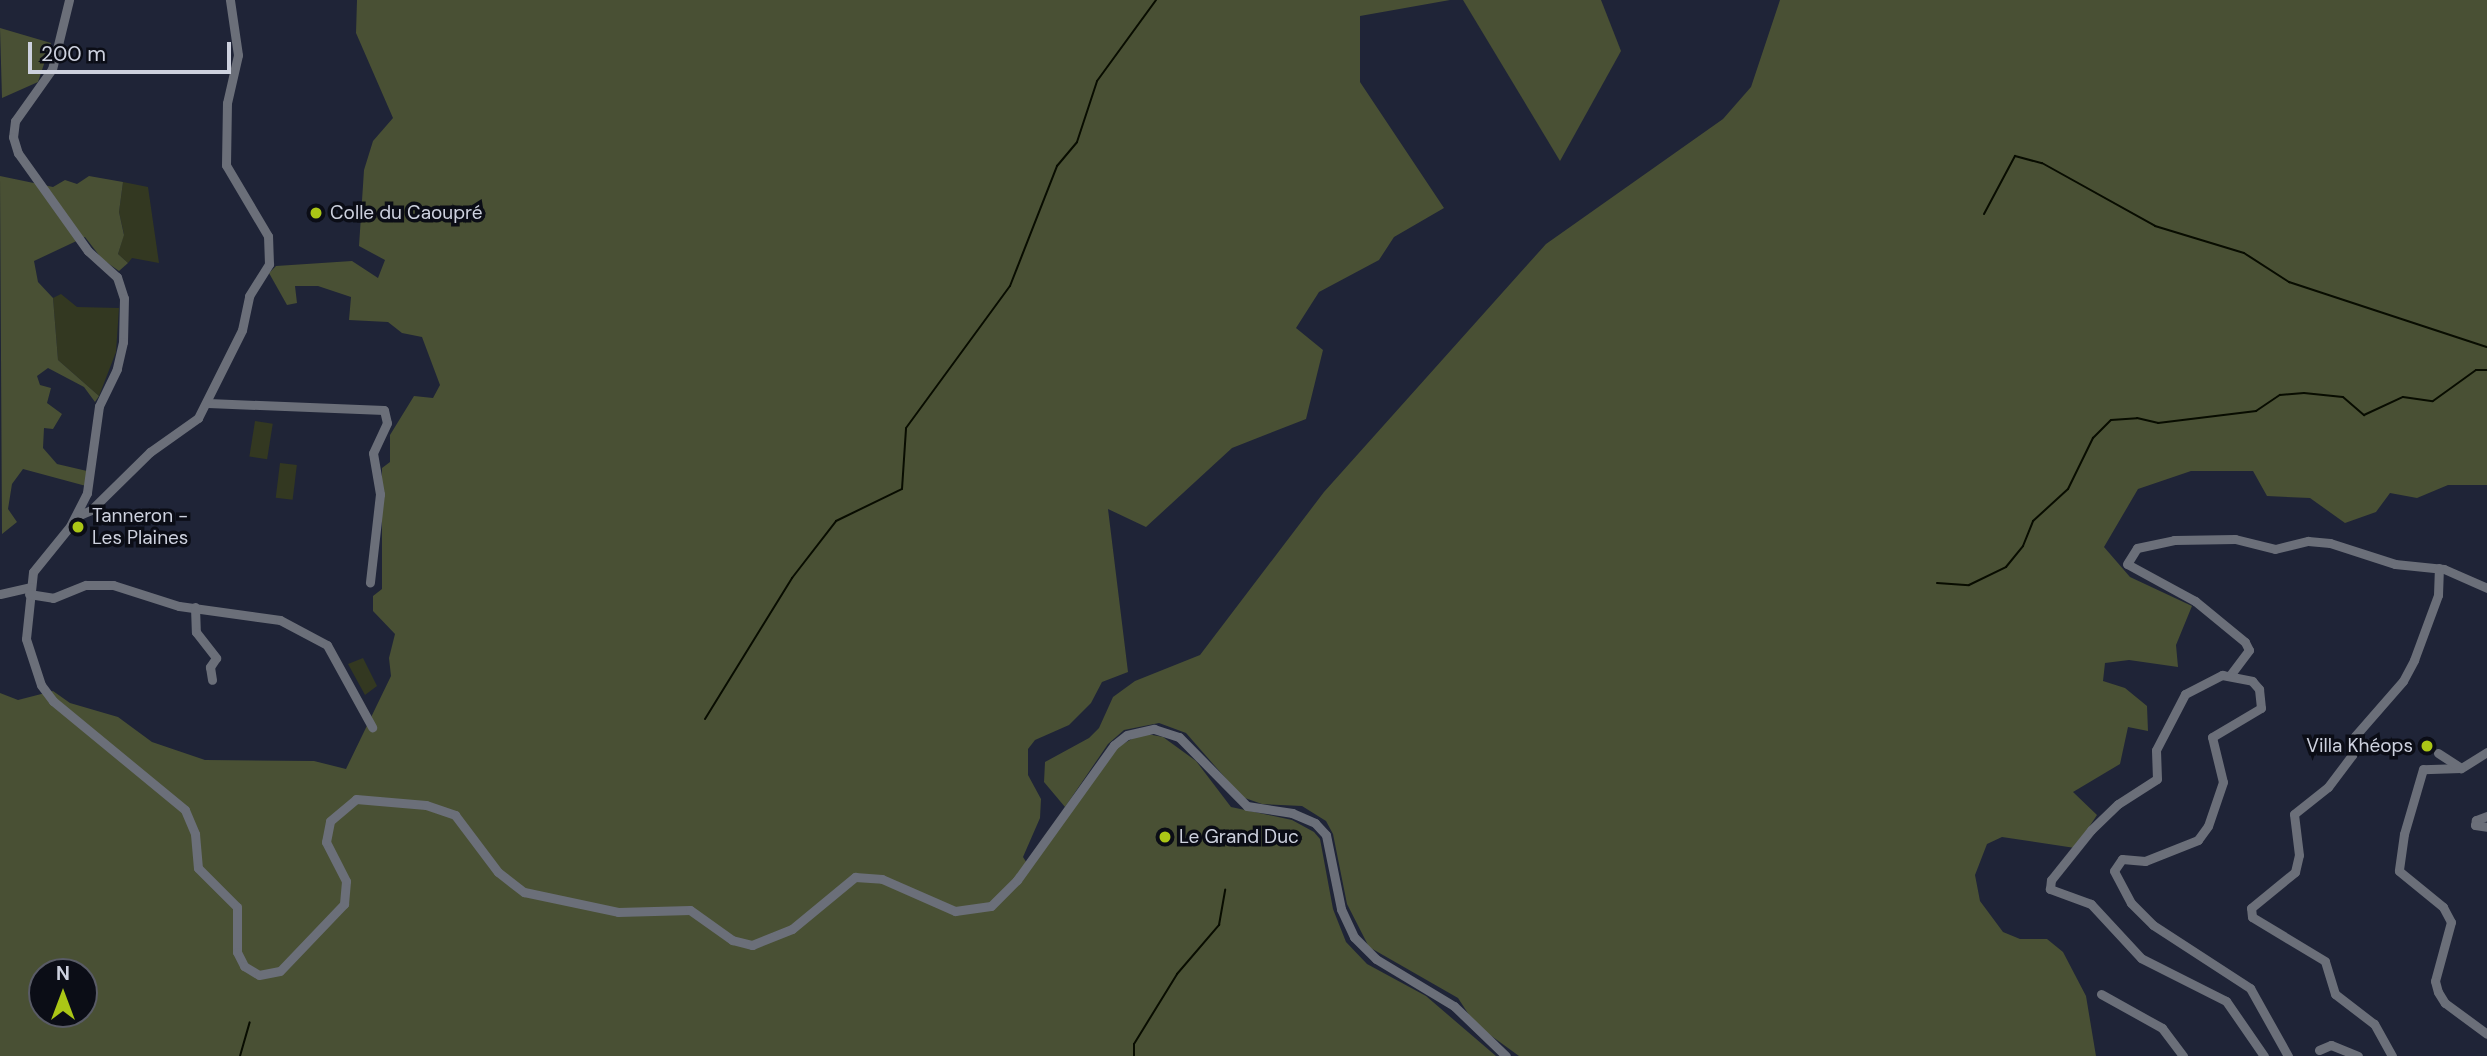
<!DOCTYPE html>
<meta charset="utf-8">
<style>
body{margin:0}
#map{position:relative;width:2487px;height:1056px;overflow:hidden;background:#1f2437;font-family:"DM Sans",sans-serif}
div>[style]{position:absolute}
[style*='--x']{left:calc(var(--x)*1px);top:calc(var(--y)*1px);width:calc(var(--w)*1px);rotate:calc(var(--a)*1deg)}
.green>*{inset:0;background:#333821;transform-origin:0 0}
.forest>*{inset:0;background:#495034}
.stream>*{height:2px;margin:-1px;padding:0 1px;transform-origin:1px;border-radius:1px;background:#080c00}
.minor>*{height:9px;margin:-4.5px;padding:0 4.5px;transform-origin:4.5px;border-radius:4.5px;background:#6b6f79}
.dots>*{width:19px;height:19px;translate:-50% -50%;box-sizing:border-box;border:4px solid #0b0d16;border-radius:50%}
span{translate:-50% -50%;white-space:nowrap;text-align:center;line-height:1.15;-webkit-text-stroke:7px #0b0d16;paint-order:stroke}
.poi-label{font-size:19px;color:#cdd1de}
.left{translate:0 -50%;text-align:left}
.right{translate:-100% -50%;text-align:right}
.north{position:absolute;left:28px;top:958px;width:70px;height:70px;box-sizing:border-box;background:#0b0d16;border:2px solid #595b66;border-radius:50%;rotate:0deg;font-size:19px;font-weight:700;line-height:28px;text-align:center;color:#cdd1de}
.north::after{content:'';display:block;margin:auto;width:24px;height:32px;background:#abc616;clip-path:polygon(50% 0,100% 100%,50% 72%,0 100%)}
.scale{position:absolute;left:28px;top:42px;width:203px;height:32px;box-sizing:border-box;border:4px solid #cdd1de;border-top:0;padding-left:9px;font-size:21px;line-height:24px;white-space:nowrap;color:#cdd1de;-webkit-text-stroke:5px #0b0d16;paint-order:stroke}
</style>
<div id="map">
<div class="green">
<i style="clip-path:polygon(123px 182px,148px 187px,159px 263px,132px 258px,128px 263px,118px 254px,124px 234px,119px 212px)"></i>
<i style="clip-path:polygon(61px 294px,77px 307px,119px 308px,116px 352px,99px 396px,58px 360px,53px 298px)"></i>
<i style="left:255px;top:421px;width:18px;height:36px;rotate:9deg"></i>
<i style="left:280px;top:463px;width:17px;height:35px;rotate:7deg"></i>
<i style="clip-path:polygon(363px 658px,377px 686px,365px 695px,348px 664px)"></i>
</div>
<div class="forest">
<i style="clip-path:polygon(evenodd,357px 0,1450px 0,1360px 16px,1360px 82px,1444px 208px,1394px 237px,1379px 260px,1319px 292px,1296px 328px,1323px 350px,1306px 419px,1232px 448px,1146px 527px,1108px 509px,1128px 672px,1102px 682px,1091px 703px,1069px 725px,1035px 740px,1028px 749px,1028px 775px,1041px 799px,1040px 818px,1023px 857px,1030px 868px,1111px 751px,1142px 733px,1163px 737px,1196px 761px,1231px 807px,1292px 820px,1314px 832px,1320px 839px,1333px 909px,1346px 942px,1367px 964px,1426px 996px,1496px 1056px,0 1056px,0 693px,18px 700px,53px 691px,70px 703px,118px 717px,152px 742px,205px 760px,314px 761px,346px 769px,391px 676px,389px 658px,395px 634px,373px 611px,373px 596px,382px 589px,382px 468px,390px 462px,390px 435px,414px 396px,433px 398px,440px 385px,422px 337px,402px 333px,388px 322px,349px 320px,351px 297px,318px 286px,295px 286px,297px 303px,287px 305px,269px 273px,276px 266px,352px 261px,378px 278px,385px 260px,359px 246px,364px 170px,373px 141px,393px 118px,356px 33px,357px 0,42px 972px,84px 972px,84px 1014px,42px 1014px,42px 972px)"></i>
<i style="clip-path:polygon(1463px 0,1601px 0,1621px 51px,1560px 161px)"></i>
<i style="clip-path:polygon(1780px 0,2487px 0,2487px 485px,2448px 485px,2417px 498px,2390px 493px,2376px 512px,2345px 523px,2310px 498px,2267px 496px,2253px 471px,2191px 471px,2138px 489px,2104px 547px,2130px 577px,2192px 606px,2176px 645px,2178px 667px,2129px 660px,2105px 663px,2103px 681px,2125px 688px,2147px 706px,2148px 731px,2128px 727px,2120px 764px,2073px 792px,2097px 815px,2075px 848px,2002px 837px,1987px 844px,1975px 875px,1980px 901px,2003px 932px,2020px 939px,2047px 939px,2063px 952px,2086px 996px,2096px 1056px,1519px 1056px,1475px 1024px,1458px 998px,1369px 947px,1347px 904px,1333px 834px,1326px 821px,1302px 806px,1262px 804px,1242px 797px,1186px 733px,1159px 723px,1124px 730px,1108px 744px,1065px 807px,1044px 782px,1045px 762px,1089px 738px,1099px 728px,1113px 697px,1135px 681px,1200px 655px,1324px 492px,1546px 244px,1723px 119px,1751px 87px)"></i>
<i style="clip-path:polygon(0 28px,51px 43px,38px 82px,2px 98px)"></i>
<i style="clip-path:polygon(0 176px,53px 187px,65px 180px,77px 184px,89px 176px,123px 182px,119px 212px,124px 235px,118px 254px,128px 263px,119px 271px,102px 259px,85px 237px,34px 261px,38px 282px,53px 298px,58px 360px,99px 396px,95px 402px,84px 387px,48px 368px,37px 376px,40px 385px,51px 388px,47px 403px,62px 414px,53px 429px,44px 428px,43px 448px,57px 464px,87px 471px,86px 486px,23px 469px,12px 484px,8px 509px,17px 522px,2px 534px)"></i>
</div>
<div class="stream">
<i style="--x:1984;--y:214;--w:66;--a:-61.9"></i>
<i style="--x:2015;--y:156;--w:28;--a:15"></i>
<i style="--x:2042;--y:163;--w:129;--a:29.1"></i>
<i style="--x:2155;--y:226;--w:93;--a:16.9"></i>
<i style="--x:2244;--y:253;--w:54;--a:32.8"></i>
<i style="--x:2289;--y:282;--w:208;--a:18.2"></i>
<i style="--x:1937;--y:583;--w:32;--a:4"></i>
<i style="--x:1969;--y:585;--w:41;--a:-25.9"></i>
<i style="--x:2006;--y:567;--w:27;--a:-51"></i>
<i style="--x:2023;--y:546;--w:27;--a:-68"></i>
<i style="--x:2033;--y:521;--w:47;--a:-42.4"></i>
<i style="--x:2068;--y:489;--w:57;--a:-63.9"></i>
<i style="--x:2093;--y:438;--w:25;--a:-45"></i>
<i style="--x:2111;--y:420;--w:26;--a:-4"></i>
<i style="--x:2137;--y:418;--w:22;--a:13"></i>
<i style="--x:2158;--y:423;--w:99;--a:-7"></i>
<i style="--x:2256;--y:411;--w:29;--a:-34"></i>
<i style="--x:2280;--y:395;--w:24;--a:-5"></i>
<i style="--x:2304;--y:393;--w:39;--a:6"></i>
<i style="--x:2343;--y:397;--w:28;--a:41"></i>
<i style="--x:2364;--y:415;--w:43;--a:-24.8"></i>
<i style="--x:2403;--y:397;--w:30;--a:8"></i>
<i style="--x:2433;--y:401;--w:53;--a:-35.8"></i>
<i style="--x:2476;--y:370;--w:11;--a:0"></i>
<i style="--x:705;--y:719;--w:166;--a:-58.3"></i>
<i style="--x:792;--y:578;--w:72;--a:-52.3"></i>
<i style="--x:836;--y:521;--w:73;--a:-25.9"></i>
<i style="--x:902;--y:489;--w:61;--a:-86.2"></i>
<i style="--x:906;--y:428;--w:176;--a:-53.8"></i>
<i style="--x:1010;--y:286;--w:129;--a:-68.6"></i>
<i style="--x:1057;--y:166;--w:31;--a:-50"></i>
<i style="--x:1077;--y:142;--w:64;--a:-71.8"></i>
<i style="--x:1097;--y:81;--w:100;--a:-53.9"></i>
<i style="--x:240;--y:1056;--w:35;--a:-74"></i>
<i style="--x:1134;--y:1056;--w:12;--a:-90"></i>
<i style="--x:1134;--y:1044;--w:82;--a:-58.4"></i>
<i style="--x:1177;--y:974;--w:65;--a:-49.4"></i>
<i style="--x:1219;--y:925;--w:36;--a:-80"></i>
</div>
<div class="minor">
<i style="--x:69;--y:0;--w:71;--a:103.8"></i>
<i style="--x:52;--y:69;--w:64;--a:125.4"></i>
<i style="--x:15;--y:121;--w:16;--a:97"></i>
<i style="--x:13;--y:137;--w:17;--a:73"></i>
<i style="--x:18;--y:153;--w:120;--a:54.5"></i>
<i style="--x:88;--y:251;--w:39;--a:42"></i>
<i style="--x:117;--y:277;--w:22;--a:72"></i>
<i style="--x:124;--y:298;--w:44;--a:91.3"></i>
<i style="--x:123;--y:342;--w:28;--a:103"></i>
<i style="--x:117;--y:369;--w:41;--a:115.9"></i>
<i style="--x:99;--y:406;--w:88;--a:97.9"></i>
<i style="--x:87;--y:493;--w:36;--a:117"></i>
<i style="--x:71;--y:525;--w:60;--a:129"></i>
<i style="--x:33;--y:572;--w:67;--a:96"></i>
<i style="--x:26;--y:639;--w:48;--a:71.9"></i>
<i style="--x:41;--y:685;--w:20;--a:53"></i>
<i style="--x:53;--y:701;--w:171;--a:39.5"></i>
<i style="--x:185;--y:810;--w:26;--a:67"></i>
<i style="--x:195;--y:834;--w:34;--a:85"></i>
<i style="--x:198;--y:868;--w:55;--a:45"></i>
<i style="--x:237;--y:907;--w:45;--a:90"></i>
<i style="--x:237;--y:952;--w:16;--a:63"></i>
<i style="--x:244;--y:966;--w:17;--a:31"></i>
<i style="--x:259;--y:975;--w:21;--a:-11"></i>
<i style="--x:280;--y:971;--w:93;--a:-46.3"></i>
<i style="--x:344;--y:904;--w:23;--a:-85"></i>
<i style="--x:346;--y:881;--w:44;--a:-117.1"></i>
<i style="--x:326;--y:842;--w:21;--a:-79"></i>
<i style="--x:330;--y:821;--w:34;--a:-40"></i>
<i style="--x:356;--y:799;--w:70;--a:4.9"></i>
<i style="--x:426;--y:805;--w:31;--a:19"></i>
<i style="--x:455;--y:815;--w:71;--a:53"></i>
<i style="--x:498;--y:872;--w:33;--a:38"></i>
<i style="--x:524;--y:892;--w:96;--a:12"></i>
<i style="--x:618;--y:912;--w:72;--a:-1.6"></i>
<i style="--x:690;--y:910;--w:52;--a:35.5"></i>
<i style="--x:732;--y:940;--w:21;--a:14"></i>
<i style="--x:752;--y:945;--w:43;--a:-21.8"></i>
<i style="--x:792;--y:929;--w:82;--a:-39.5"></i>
<i style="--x:855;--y:877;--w:27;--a:4"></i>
<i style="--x:882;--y:879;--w:80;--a:23.7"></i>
<i style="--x:955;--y:911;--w:36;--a:-8"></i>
<i style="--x:991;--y:906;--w:37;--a:-45"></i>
<i style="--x:1017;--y:880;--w:166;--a:-54.3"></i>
<i style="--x:1114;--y:745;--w:16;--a:-38"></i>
<i style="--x:1127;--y:735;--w:28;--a:-13"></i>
<i style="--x:1154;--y:729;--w:26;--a:18"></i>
<i style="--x:1179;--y:737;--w:97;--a:45.4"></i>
<i style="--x:1247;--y:806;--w:46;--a:8.8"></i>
<i style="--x:1292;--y:813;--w:25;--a:23"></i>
<i style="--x:1315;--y:823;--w:16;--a:47"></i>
<i style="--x:1326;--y:835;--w:76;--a:78.5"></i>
<i style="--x:1341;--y:909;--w:31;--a:65"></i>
<i style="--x:1354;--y:937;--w:31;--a:45"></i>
<i style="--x:1376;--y:959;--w:91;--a:31.1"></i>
<i style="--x:1454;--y:1006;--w:72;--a:43.9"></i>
<i style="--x:208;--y:403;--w:176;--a:2.3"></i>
<i style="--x:384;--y:410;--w:13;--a:77"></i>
<i style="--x:387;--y:423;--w:33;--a:115"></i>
<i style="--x:373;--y:453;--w:42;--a:80.3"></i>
<i style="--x:380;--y:494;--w:89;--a:96.5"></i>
<i style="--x:77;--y:516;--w:15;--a:-23"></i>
<i style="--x:91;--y:510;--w:83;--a:-44.5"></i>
<i style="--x:150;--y:452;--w:59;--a:-35.3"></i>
<i style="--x:198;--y:418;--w:98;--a:-63.4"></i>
<i style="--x:242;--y:330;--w:35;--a:-78"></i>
<i style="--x:249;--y:296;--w:38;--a:-58"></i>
<i style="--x:269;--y:264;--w:28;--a:-92"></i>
<i style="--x:268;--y:236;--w:82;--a:-120.6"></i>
<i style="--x:226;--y:165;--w:62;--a:-89.1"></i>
<i style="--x:227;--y:103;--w:49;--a:-77.1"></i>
<i style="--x:238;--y:55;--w:56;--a:-98.3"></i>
<i style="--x:0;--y:594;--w:31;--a:-13"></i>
<i style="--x:29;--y:594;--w:24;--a:9"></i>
<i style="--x:53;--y:598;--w:35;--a:-22"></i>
<i style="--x:86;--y:585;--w:27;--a:0"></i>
<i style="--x:113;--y:585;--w:69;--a:17.7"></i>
<i style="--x:179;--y:606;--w:102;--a:7.9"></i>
<i style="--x:280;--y:620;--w:53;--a:28"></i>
<i style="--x:327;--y:645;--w:94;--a:61.2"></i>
<i style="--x:195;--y:607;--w:25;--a:88"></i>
<i style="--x:196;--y:632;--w:33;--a:52"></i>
<i style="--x:216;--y:658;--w:11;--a:124"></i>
<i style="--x:210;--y:667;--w:13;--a:81"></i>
<i style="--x:2231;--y:674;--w:30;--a:-53"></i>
<i style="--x:2249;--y:650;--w:9;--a:-117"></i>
<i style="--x:2245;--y:642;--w:65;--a:-140.6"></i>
<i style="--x:2195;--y:601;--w:77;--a:-151.4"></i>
<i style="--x:2127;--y:564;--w:19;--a:-58"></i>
<i style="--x:2137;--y:548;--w:38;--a:-12"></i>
<i style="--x:2174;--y:540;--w:61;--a:-0.9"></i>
<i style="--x:2235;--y:539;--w:41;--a:14"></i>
<i style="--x:2275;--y:549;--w:34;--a:-14"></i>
<i style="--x:2308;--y:541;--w:22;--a:5"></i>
<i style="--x:2330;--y:543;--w:68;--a:17.9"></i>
<i style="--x:2395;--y:564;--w:49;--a:5.8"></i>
<i style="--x:2444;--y:569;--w:47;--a:23.8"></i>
<i style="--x:2487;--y:752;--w:31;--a:148"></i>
<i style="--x:2461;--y:768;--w:38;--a:178"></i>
<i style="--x:2423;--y:769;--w:68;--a:106.3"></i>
<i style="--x:2404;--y:834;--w:37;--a:98"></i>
<i style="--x:2399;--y:871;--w:57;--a:39.3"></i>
<i style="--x:2443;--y:907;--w:17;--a:62"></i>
<i style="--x:2451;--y:922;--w:61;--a:105.2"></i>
<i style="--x:2435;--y:981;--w:11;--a:75"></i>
<i style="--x:2438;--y:992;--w:13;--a:58"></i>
<i style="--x:2445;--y:1003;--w:52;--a:36.4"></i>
<i style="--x:2438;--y:753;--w:27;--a:33"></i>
<i style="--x:2487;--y:816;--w:12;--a:160"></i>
<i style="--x:2476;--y:820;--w:5;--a:101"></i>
<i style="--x:2475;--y:825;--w:12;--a:9"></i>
<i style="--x:2101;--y:994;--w:70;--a:29.1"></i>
<i style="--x:2162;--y:1028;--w:35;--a:53"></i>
<i style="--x:2319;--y:1050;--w:13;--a:-23"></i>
<i style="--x:2331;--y:1045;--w:29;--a:22"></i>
<i style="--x:2264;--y:1056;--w:67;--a:-124.6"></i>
<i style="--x:2226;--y:1001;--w:95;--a:-153.2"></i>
<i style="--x:2141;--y:958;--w:74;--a:-132.8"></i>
<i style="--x:2091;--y:904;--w:44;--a:-159.9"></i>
<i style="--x:2050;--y:889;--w:9;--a:-84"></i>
<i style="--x:2051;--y:880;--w:64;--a:-51.3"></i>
<i style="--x:2091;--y:830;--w:37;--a:-44"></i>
<i style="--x:2118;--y:804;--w:46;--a:-32.7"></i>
<i style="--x:2157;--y:779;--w:29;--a:-92"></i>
<i style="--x:2156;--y:750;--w:63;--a:-62.6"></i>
<i style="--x:2185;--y:694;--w:42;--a:-27.2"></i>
<i style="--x:2222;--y:675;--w:31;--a:11"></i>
<i style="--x:2252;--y:681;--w:11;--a:49"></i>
<i style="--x:2259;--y:689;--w:19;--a:84"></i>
<i style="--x:2261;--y:708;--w:57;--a:149.4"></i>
<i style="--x:2212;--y:737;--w:46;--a:76.3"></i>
<i style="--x:2223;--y:782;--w:46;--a:108.8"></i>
<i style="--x:2208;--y:826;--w:17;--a:126"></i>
<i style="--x:2198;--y:840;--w:57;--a:158.4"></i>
<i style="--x:2145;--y:861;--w:23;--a:-175"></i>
<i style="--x:2122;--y:859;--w:14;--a:124"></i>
<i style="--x:2114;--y:871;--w:36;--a:62"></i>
<i style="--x:2131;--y:903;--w:31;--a:45"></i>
<i style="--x:2153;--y:925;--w:116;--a:33"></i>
<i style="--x:2250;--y:988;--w:78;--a:60.8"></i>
<i style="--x:2392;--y:1056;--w:37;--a:-119"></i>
<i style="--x:2374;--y:1024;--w:49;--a:-142.4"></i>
<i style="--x:2335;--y:994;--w:34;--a:-107"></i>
<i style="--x:2325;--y:961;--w:85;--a:-148.9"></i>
<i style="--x:2252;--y:917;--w:9;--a:-96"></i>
<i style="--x:2251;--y:908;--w:57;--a:-39.3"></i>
<i style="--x:2295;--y:872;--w:17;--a:-77"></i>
<i style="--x:2299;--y:855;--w:41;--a:-97"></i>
<i style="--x:2294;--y:814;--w:43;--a:-38.5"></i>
<i style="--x:2328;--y:787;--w:40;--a:-53"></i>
<i style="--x:2352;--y:755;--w:19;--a:-81"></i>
<i style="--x:2355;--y:736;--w:73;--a:-48.9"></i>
<i style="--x:2403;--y:681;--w:24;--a:-62"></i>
<i style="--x:2414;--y:660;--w:69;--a:-69.7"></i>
<i style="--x:2438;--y:595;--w:27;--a:-88"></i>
</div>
<div class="dots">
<i style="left:316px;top:213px;background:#abc616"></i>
<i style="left:78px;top:527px;background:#abc616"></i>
<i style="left:2427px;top:746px;background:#abc616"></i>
<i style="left:1165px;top:837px;background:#abc616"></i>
</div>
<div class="poi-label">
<span class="left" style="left:330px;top:213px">Colle du Caoupré</span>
<span class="left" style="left:92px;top:527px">Tanneron -<br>Les Plaines</span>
<span class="right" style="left:2413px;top:746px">Villa Khéops</span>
<span class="left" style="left:1179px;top:837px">Le Grand Duc</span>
</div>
<div class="north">N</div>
<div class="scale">200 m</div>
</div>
